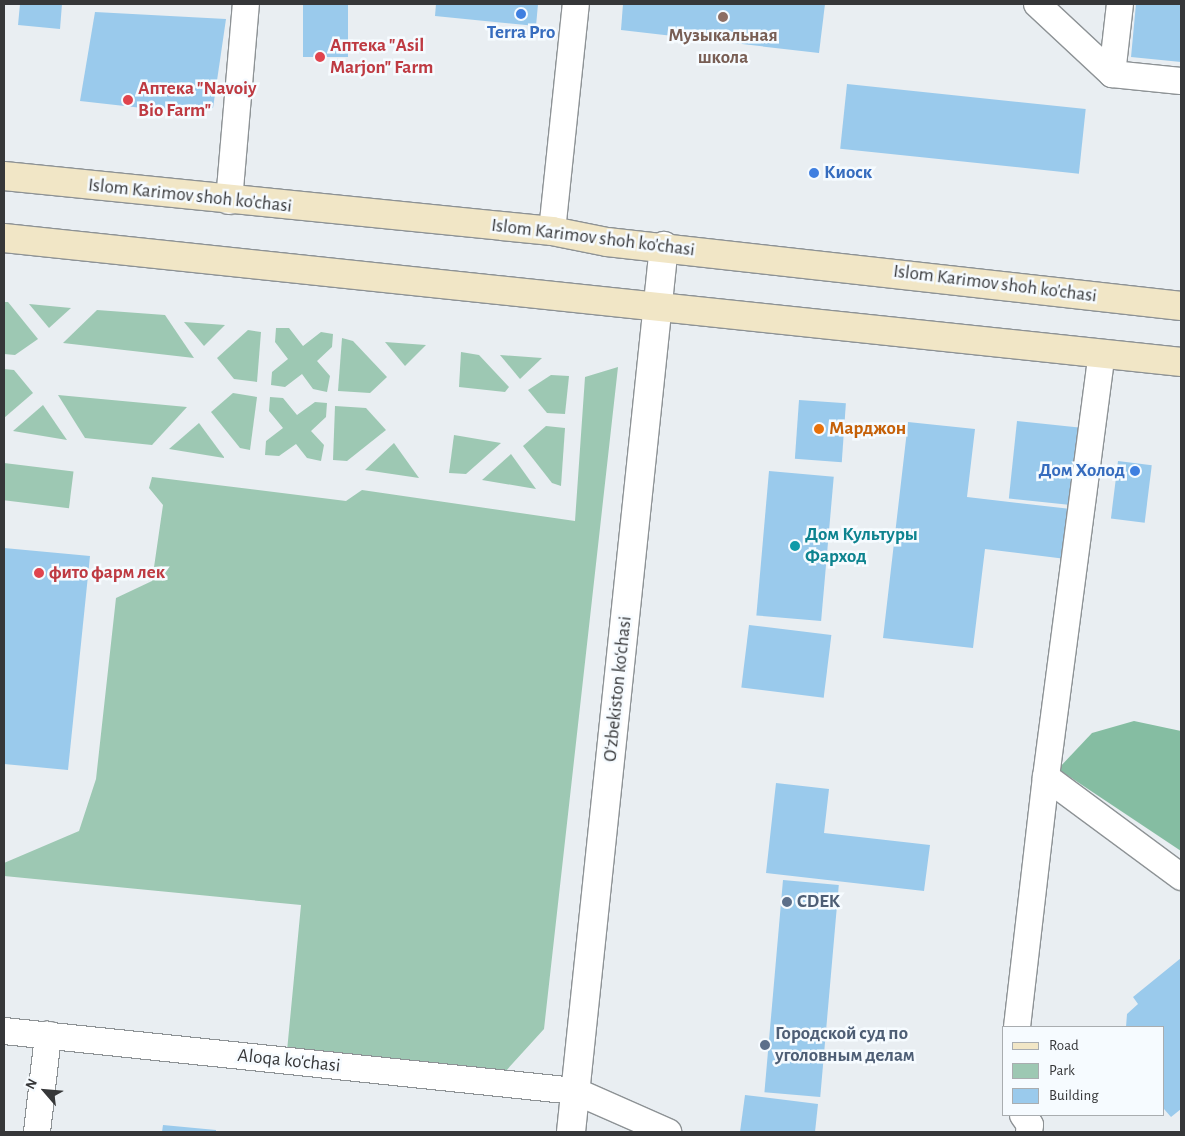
<!DOCTYPE html>
<meta charset="utf-8">
<style>
body{margin:0}
#map{position:relative;width:1185px;height:1136px;overflow:hidden;background:#e9eef2;font-family:"Alegreya Sans",sans-serif}
div>[style]{position:absolute}
[style*='--x']{left:calc(var(--x)*1px);top:calc(var(--y)*1px);width:calc(var(--w)*1px);rotate:calc(var(--a)*1deg)}
.green>*{inset:0;background:#9dc8b3;transform-origin:0 0}
.forest>*{inset:0;background:#85bda2}
.building>*{inset:0;background:#9acaec;transform-origin:0 0}
.roads{filter:drop-shadow(1px 0 #8d9295) drop-shadow(-1px 0 #8d9295) drop-shadow(0 1px #8d9295) drop-shadow(0 -1px #8d9295)}
.minor>*{height:26px;margin:-13px;padding:0 13px;transform-origin:13px;border-radius:13px;background:#fff}
.tertiary>*{height:28px;margin:-14px;padding:0 14px;transform-origin:14px;border-radius:14px;background:#fff}
.secondary>*{height:28px;margin:-14px;padding:0 14px;transform-origin:14px;border-radius:14px;background:#f1e6c6}
.dots>*{width:14px;height:14px;translate:-50% -50%;box-sizing:border-box;border:2px solid #f6fbff;border-radius:50%}
span{translate:-50% -50%;white-space:nowrap;text-align:center;line-height:1.15;-webkit-text-stroke:5px #f6fbff;paint-order:stroke}
.shop-label{font-size:19px;color:#366cbe;font-weight:700}
.left{translate:0 -50%;text-align:left}
.right{translate:-100% -50%;text-align:right}
.education-label{font-size:19px;color:#785e54;font-weight:700}
.health-label{font-size:19px;color:#be3a42;font-weight:700}
.street-label{font-size:19px;color:#363739}
.food-label{font-size:19px;color:#c56008;font-weight:700}
.culture-label{font-size:19px;color:#0d838f;font-weight:700}
.service-label{font-size:19px;color:#4e5e75;font-weight:700}
.frame{position:absolute;inset:0;border:5px solid #363739;pointer-events:none}
.legend{position:absolute;left:1002px;top:1026px;width:162px;height:90px;box-sizing:border-box;background:#f6fbff;border:1px solid #a9adb0;margin:0;padding:6px 9px;list-style:none;font-size:15px;color:#363739}
.legend li{display:flex;align-items:center;gap:10px;height:25px}
.legend b{width:25px;border:1px solid #a9adb0}
.north{position:absolute;left:20px;top:1066px;width:50px;height:50px;-webkit-text-stroke:4px #f6fbff;paint-order:stroke;rotate:297deg;font-size:14px;font-weight:700;line-height:20px;text-align:center;color:#363739}
.north::after{content:'';display:block;margin:auto;width:18px;height:22px;background:#363739;clip-path:polygon(50% 0,100% 100%,50% 72%,0 100%)}
</style>
<div id="map">
<div class="green">
<i style="clip-path:polygon(4px 302px,8px 302px,38px 339px,15px 355px,4px 354px)"></i>
<i style="clip-path:polygon(29px 304px,71px 308px,49px 328px)"></i>
<i style="clip-path:polygon(97px 310px,165px 315px,194px 358px,63px 343px)"></i>
<i style="clip-path:polygon(184px 322px,225px 325px,204px 346px)"></i>
<i style="clip-path:polygon(276px 328px,289px 328px,303px 346px,321px 332px,333px 334px,332px 347px,317px 361px,330px 376px,327px 392px,313px 389px,302px 374px,285px 387px,271px 385px,272px 372px,288px 359px,275px 342px)"></i>
<i style="clip-path:polygon(248px 330px,261px 332px,257px 382px,234px 379px,217px 358px)"></i>
<i style="clip-path:polygon(342px 338px,353px 341px,387px 377px,370px 393px,338px 391px)"></i>
<i style="clip-path:polygon(385px 342px,426px 345px,405px 366px)"></i>
<i style="clip-path:polygon(461px 352px,479px 355px,509px 387px,505px 392px,459px 387px)"></i>
<i style="clip-path:polygon(500px 355px,542px 358px,520px 379px)"></i>
<i style="clip-path:polygon(618px 367px,544px 1029px,504px 1073px,287px 1051px,301px 905px,4px 876px,4px 863px,79px 831px,96px 779px,116px 598px,152px 581px,163px 505px,149px 488px,152px 477px,346px 501px,362px 490px,575px 521px,585px 377px)"></i>
<i style="clip-path:polygon(4px 369px,14px 370px,33px 393px,4px 418px)"></i>
<i style="clip-path:polygon(551px 375px,569px 376px,565px 414px,547px 413px,528px 390px)"></i>
<i style="clip-path:polygon(233px 393px,257px 397px,250px 450px,240px 448px,211px 412px)"></i>
<i style="clip-path:polygon(58px 395px,187px 407px,152px 445px,85px 438px)"></i>
<i style="clip-path:polygon(270px 397px,283px 398px,297px 415px,315px 402px,327px 403px,326px 417px,311px 431px,324px 445px,321px 461px,307px 458px,296px 444px,279px 456px,265px 455px,266px 441px,283px 428px,269px 411px)"></i>
<i style="clip-path:polygon(43px 405px,67px 440px,13px 431px)"></i>
<i style="clip-path:polygon(335px 406px,366px 408px,386px 430px,347px 461px,333px 460px)"></i>
<i style="clip-path:polygon(199px 423px,224px 457px,224px 458px,169px 449px)"></i>
<i style="clip-path:polygon(546px 426px,565px 428px,561px 486px,552px 483px,523px 446px)"></i>
<i style="clip-path:polygon(454px 435px,501px 443px,466px 474px,449px 473px)"></i>
<i style="clip-path:polygon(394px 443px,419px 478px,365px 470px)"></i>
<i style="clip-path:polygon(511px 454px,536px 489px,482px 480px)"></i>
<i style="left:4px;top:463px;width:70px;height:37px;rotate:7deg"></i>
</div>
<div class="forest">
<i style="clip-path:polygon(1134px 721px,1181px 731px,1181px 851px,1058px 769px,1092px 733px)"></i>
</div>
<div class="building">
<i style="clip-path:polygon(20px 4px,62px 4px,60px 29px,18px 25px)"></i>
<i style="left:303px;top:4px;width:45px;height:53px"></i>
<i style="clip-path:polygon(436px 4px,538px 4px,536px 26px,435px 16px)"></i>
<i style="clip-path:polygon(623px 4px,825px 4px,819px 53px,621px 30px)"></i>
<i style="clip-path:polygon(1136px 4px,1181px 4px,1181px 62px,1131px 57px)"></i>
<i style="clip-path:polygon(95px 12px,226px 19px,213px 108px,187px 113px,80px 101px)"></i>
<i style="left:847px;top:84px;width:240px;height:65px;rotate:6deg"></i>
<i style="left:799px;top:400px;width:47px;height:59px;rotate:4deg"></i>
<i style="left:1017px;top:421px;width:67px;height:78px;rotate:6deg"></i>
<i style="clip-path:polygon(908px 422px,975px 429px,967px 497px,1071px 509px,1066px 559px,985px 549px,973px 648px,883px 638px)"></i>
<i style="left:1118px;top:461px;width:34px;height:58px;rotate:7deg"></i>
<i style="left:769px;top:471px;width:65px;height:145px;rotate:5deg"></i>
<i style="clip-path:polygon(4px 548px,90px 556px,68px 770px,4px 764px)"></i>
<i style="left:749px;top:625px;width:83px;height:63px;rotate:7deg"></i>
<i style="clip-path:polygon(776px 783px,829px 789px,824px 833px,930px 845px,924px 891px,766px 873px)"></i>
<i style="left:783px;top:880px;width:56px;height:213px;rotate:5deg"></i>
<i style="clip-path:polygon(1181px 958px,1181px 1109px,1171px 1117px,1164px 1109px,1164px 1027px,1126px 1027px,1127px 1014px,1138px 1004px,1133px 997px)"></i>
<i style="clip-path:polygon(745px 1095px,818px 1104px,815px 1132px,740px 1132px)"></i>
<i style="clip-path:polygon(163px 1125px,216px 1130px,216px 1132px,162px 1132px)"></i>
</div>
<div class="roads">
<div class="minor">
<i style="--x:1037;--y:4;--w:103;--a:43"></i>
<i style="--x:1112;--y:74;--w:69;--a:5.8"></i>
<i style="--x:1112;--y:74;--w:70;--a:-83.5"></i>
<i style="--x:229;--y:201;--w:198;--a:-85.1"></i>
<i style="--x:552;--y:231;--w:228;--a:-84"></i>
<i style="--x:1046;--y:777;--w:168;--a:36.5"></i>
<i style="--x:1017;--y:1027;--w:252;--a:-83.4"></i>
<i style="--x:1046;--y:777;--w:427;--a:-82.5"></i>
<i style="--x:4;--y:1031;--w:574;--a:6"></i>
<i style="--x:575;--y:1091;--w:102;--a:23.8"></i>
<i style="--x:1023;--y:1115;--w:12;--a:55"></i>
<i style="--x:1030;--y:1125;--w:7;--a:98"></i>
<i style="--x:37;--y:1132;--w:98;--a:-83.5"></i>
</div>
<div class="tertiary">
<i style="--x:571;--y:1132;--w:891;--a:-84.01"></i>
</div>
<div class="secondary">
<i style="--x:4;--y:176;--w:551;--a:5.73"></i>
<i style="--x:552;--y:231;--w:56;--a:11.3"></i>
<i style="--x:607;--y:242;--w:578;--a:6.36"></i>
<i style="--x:4;--y:238;--w:1184;--a:6.01"></i>
</div>
</div>
<div class="dots">
<i style="left:521px;top:14px;background:#3f7fe0"></i>
<i style="left:723px;top:17px;background:#8d6e63"></i>
<i style="left:320px;top:57px;background:#e0444e"></i>
<i style="left:128px;top:100px;background:#e0444e"></i>
<i style="left:814px;top:173px;background:#3f7fe0"></i>
<i style="left:819px;top:429px;background:#e8710a"></i>
<i style="left:1135px;top:471px;background:#3f7fe0"></i>
<i style="left:795px;top:546px;background:#0f9aa8"></i>
<i style="left:39px;top:573px;background:#e0444e"></i>
<i style="left:787px;top:902px;background:#5c6f8a"></i>
<i style="left:765px;top:1045px;background:#5c6f8a"></i>
</div>
<div class="shop-label">
<span style="left:521px;top:33px">Terra Pro</span>
<span class="left" style="left:824px;top:173px">Киоск</span>
<span class="right" style="left:1125px;top:471px">Дом Холод</span>
</div>
<div class="education-label">
<span style="left:723px;top:47px">Музыкальная<br>школа</span>
</div>
<div class="health-label">
<span class="left" style="left:330px;top:57px">Аптека "Asil<br>Marjon" Farm</span>
<span class="left" style="left:138px;top:100px">Аптека "Navoiy<br>Bio Farm"</span>
<span class="left" style="left:49px;top:573px">фито фарм лек</span>
</div>
<div class="street-label">
<span style="left:190px;top:196px;rotate:6deg">Islom Karimov shoh ko'chasi</span>
<span style="left:593px;top:238px;rotate:7deg">Islom Karimov shoh ko'chasi</span>
<span style="left:995px;top:284px;rotate:7deg">Islom Karimov shoh ko'chasi</span>
<span style="left:618px;top:689px;rotate:-84deg">O‘zbekiston ko‘chasi</span>
<span style="left:289px;top:1061px;rotate:6deg">Aloqa ko'chasi</span>
</div>
<div class="food-label">
<span class="left" style="left:829px;top:429px">Марджон</span>
</div>
<div class="culture-label">
<span class="left" style="left:805px;top:546px">Дом Культуры<br>Фарход</span>
</div>
<div class="service-label">
<span class="left" style="left:797px;top:902px">CDEK</span>
<span class="left" style="left:775px;top:1045px">Городской суд по<br>уголовным делам</span>
</div>
<div class="frame"></div>
<ul class="legend">
<li><b style="height:6px;background:#f1e6c6"></b>Road</li>
<li><b style="height:14px;background:#9dc8b3"></b>Park</li>
<li><b style="height:14px;background:#9acaec"></b>Building</li>
</ul>
<div class="north">N</div>
</div>
